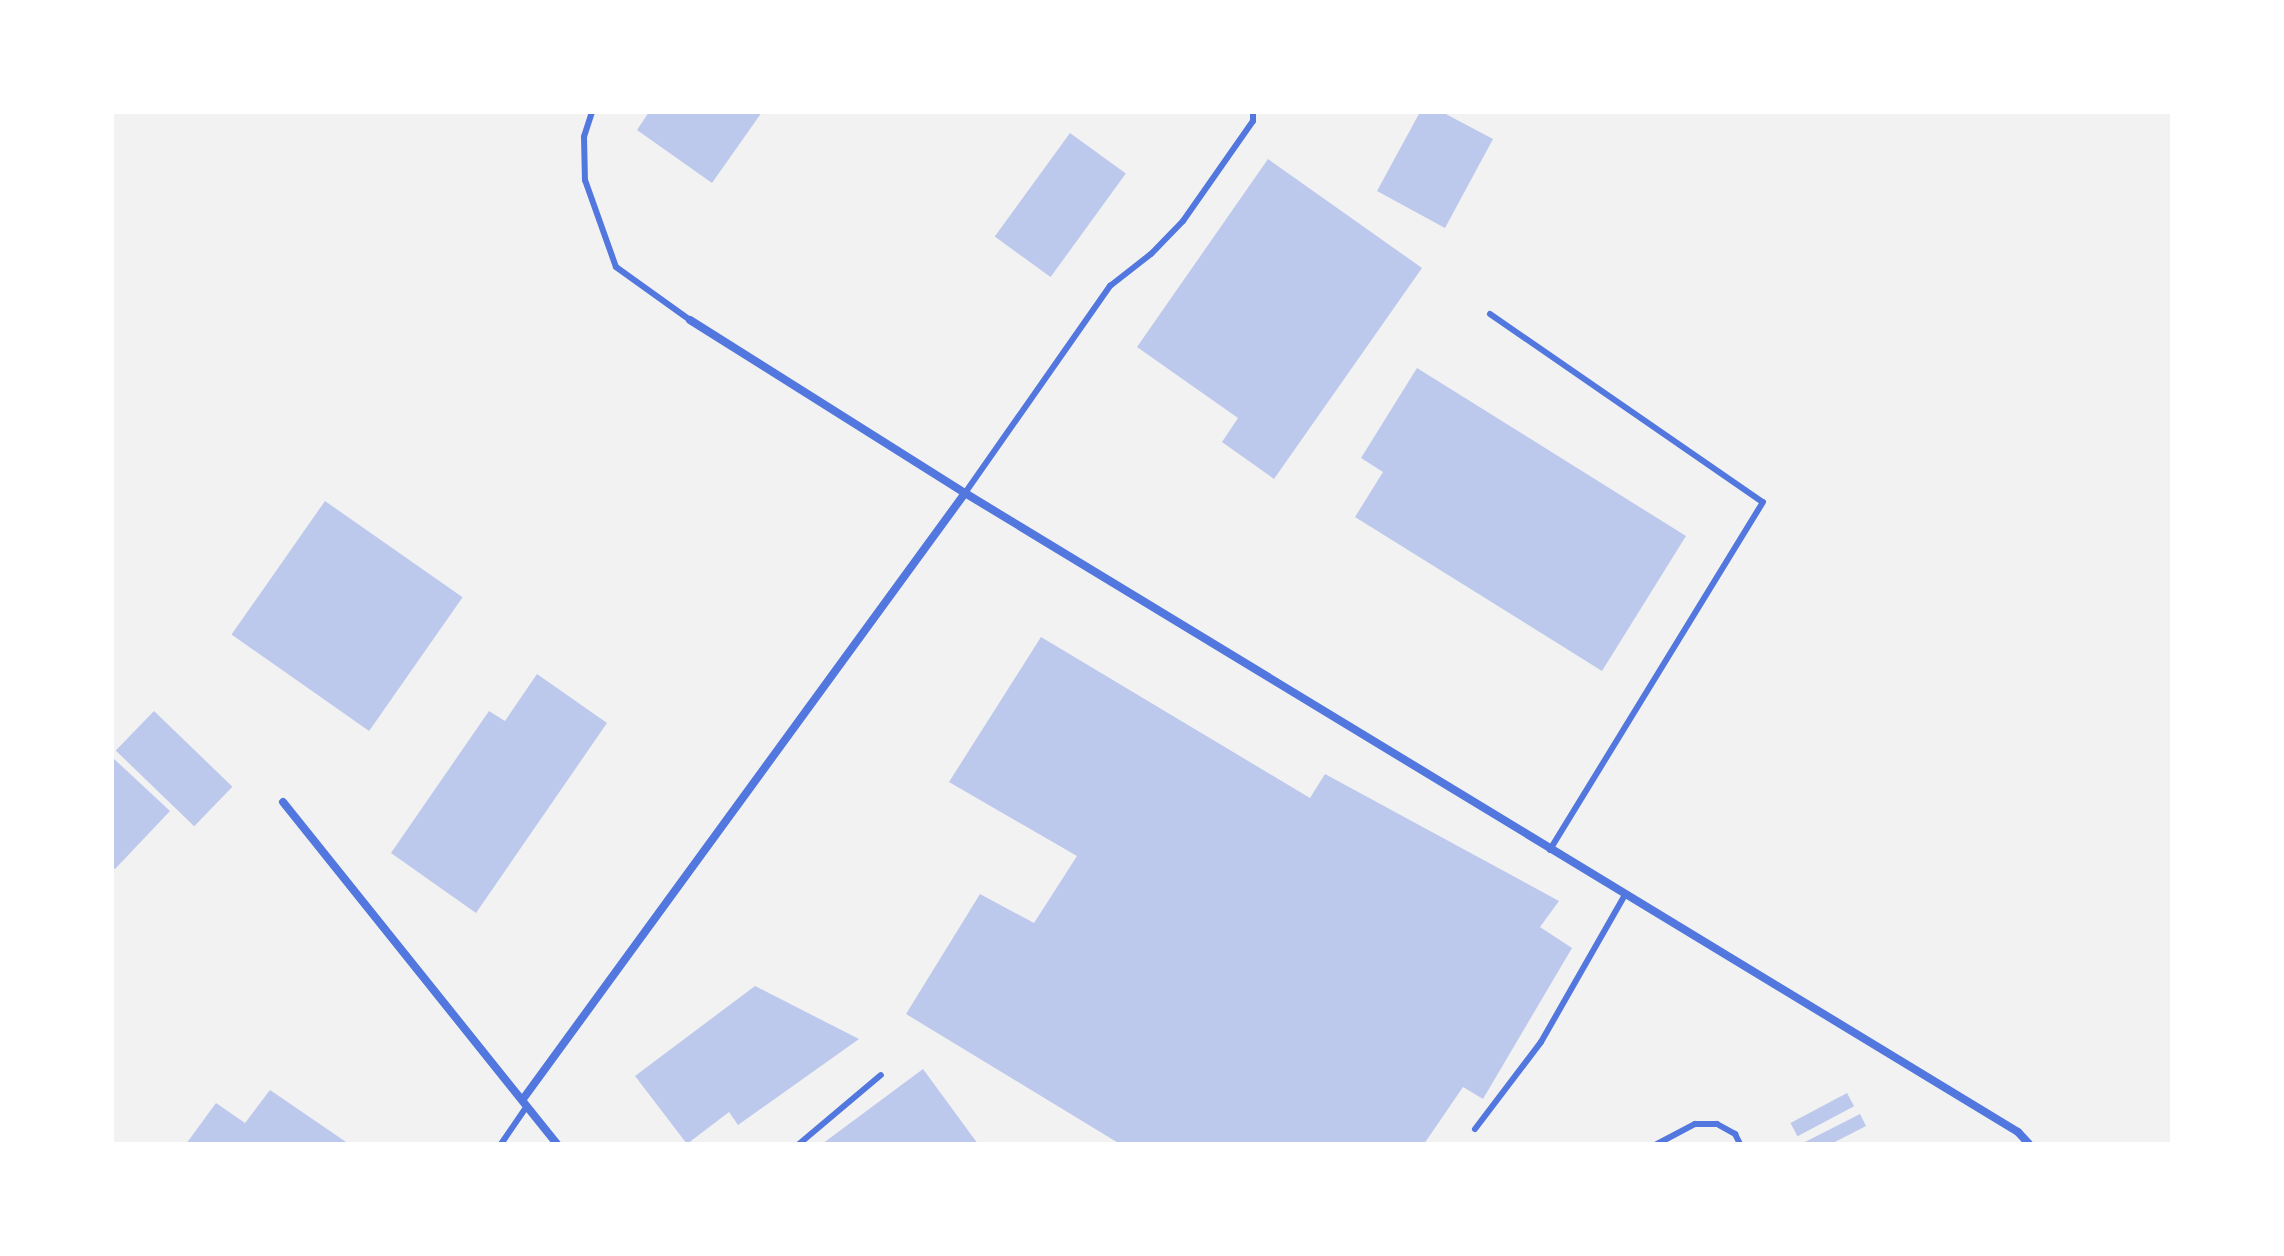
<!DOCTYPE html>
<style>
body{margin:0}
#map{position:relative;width:2284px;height:1256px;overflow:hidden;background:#f2f2f2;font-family:Overpass,sans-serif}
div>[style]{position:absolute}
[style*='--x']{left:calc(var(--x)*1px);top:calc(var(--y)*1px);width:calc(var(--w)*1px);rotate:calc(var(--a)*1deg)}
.building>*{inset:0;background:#bdc9ec;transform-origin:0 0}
.service>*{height:6px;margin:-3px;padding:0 3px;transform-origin:3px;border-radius:3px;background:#5277de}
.minor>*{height:8px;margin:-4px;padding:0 4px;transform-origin:4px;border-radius:4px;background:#5277de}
span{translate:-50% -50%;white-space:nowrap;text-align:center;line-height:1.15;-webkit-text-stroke:8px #fff;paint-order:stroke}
.frame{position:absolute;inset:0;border:114px solid #fff;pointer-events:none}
</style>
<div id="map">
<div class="building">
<i style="clip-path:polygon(649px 112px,762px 112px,712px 183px,637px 130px)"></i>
<i style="clip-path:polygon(1420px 112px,1442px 112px,1493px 139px,1445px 228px,1377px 191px)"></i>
<i style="left:1070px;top:133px;width:69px;height:128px;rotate:36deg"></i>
<i style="clip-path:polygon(1268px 159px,1422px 268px,1274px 479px,1222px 442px,1238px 418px,1137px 347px)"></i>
<i style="clip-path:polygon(1417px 368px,1686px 536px,1602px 671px,1355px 517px,1383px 472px,1361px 458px)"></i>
<i style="left:325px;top:501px;width:168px;height:163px;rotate:35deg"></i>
<i style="clip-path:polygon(1041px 637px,1310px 798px,1325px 774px,1559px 901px,1540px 927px,1572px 948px,1483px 1099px,1463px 1087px,1424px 1144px,1120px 1144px,906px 1014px,980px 894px,1034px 923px,1077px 856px,949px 782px)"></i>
<i style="clip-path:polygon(537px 674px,607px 723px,476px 913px,391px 853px,489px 711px,505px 721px)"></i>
<i style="left:154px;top:711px;width:109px;height:55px;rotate:44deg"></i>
<i style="clip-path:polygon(112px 757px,170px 811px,115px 869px,112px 867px)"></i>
<i style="clip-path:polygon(755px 986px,859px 1039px,738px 1125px,729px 1112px,687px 1144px,635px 1076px)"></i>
<i style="clip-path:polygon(923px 1069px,978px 1144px,822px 1144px)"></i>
<i style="clip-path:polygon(270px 1090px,349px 1144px,186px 1144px,216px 1103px,245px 1123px)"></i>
<i style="left:1847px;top:1093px;width:15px;height:64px;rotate:62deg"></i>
<i style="clip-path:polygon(1860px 1114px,1866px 1126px,1831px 1144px,1801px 1144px)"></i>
</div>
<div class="service">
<i style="--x:592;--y:112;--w:26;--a:108"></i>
<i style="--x:584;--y:137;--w:43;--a:88.7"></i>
<i style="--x:585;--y:180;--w:92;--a:70.4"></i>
<i style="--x:616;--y:267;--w:91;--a:35.6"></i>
<i style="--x:1490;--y:314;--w:331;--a:34.6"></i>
<i style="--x:1763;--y:502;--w:408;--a:121.5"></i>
<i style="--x:965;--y:493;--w:253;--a:-55"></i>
<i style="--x:1110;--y:286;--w:52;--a:-38"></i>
<i style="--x:1151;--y:254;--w:46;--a:-45.9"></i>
<i style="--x:1183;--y:221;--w:122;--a:-55"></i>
<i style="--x:1253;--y:121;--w:9;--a:-90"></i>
<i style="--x:1475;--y:1129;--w:109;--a:-52.8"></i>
<i style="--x:1541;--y:1042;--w:169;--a:-60.3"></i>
<i style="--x:501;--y:1144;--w:46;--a:-55.6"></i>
<i style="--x:799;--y:1144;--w:107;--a:-40.1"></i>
<i style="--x:1657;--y:1144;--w:43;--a:-27.8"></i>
<i style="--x:1695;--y:1124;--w:22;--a:0"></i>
<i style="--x:1717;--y:1124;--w:21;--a:29"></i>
<i style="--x:1735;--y:1134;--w:11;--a:63"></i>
</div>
<div class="minor">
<i style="--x:690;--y:320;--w:325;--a:32.2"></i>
<i style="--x:965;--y:493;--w:1232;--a:31.25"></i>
<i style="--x:2018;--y:1132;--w:16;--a:47"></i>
<i style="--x:283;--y:802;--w:438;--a:51.3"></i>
<i style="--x:523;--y:1099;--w:750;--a:-53.89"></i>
</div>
<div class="frame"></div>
</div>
